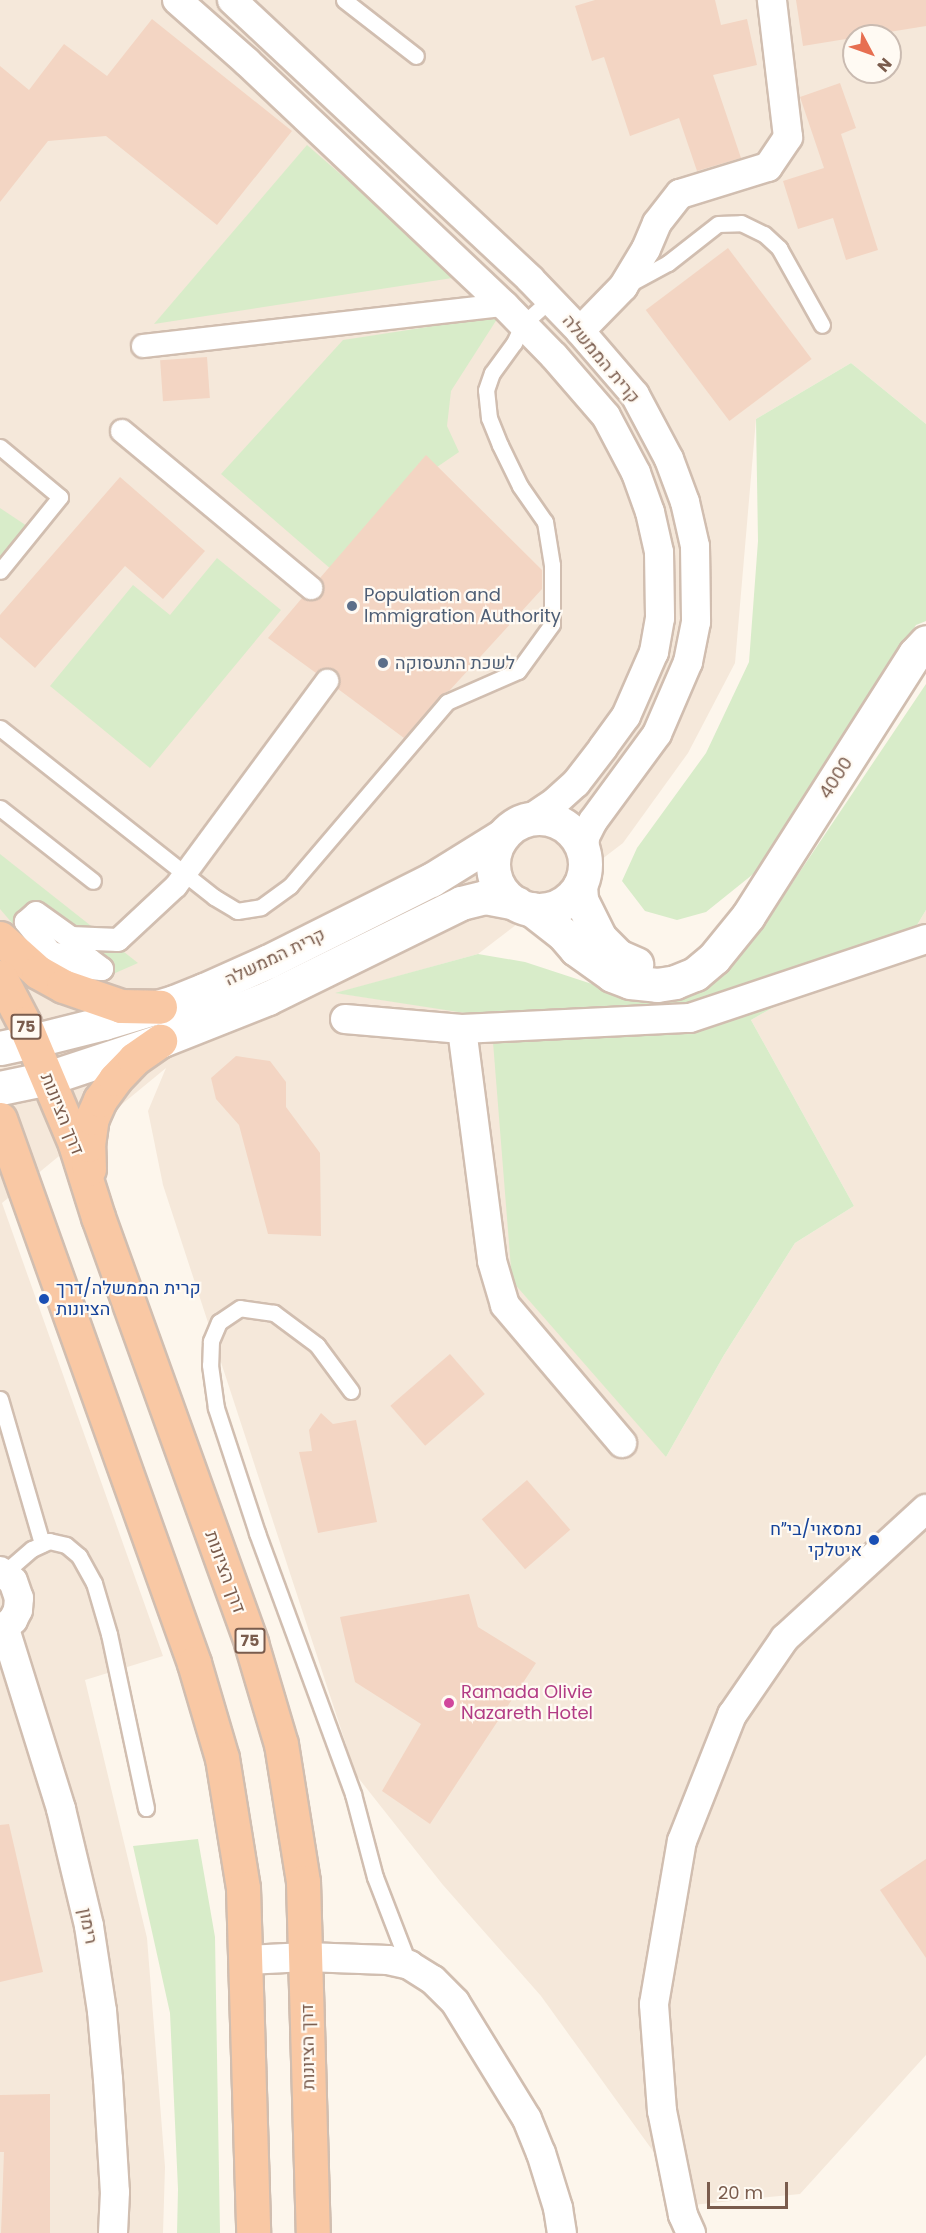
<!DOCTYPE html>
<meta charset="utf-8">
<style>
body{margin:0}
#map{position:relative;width:926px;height:2233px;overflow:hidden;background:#fdf6ec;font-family:Poppins,Heebo,sans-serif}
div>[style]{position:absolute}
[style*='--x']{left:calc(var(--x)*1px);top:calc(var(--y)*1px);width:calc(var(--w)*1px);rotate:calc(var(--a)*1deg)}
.residential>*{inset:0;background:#f5e8da}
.green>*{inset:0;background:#d8ecc9}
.building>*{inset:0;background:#f3d5c3;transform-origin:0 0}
.roads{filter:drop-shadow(2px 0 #d1beb0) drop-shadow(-2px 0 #d1beb0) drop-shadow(0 2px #d1beb0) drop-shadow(0 -2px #d1beb0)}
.service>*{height:15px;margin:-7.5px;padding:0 7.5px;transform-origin:7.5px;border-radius:7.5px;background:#fff}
.pedestrian>*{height:22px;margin:-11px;padding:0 11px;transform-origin:11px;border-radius:11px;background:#fff}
.minor>*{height:28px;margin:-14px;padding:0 14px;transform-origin:14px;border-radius:14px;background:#fff}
.tertiary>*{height:33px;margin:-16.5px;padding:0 16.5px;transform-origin:16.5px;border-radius:16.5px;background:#fff}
.tertiary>.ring{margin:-16.5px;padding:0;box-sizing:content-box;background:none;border:33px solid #fff;border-radius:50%}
.secondary>*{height:33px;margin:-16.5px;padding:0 16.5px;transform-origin:16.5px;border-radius:16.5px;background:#fff}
.trunk>*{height:33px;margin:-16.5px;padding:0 16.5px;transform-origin:16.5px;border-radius:16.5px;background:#f9c8a4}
.dots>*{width:16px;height:16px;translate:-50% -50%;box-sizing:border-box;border:3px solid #fffaf3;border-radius:50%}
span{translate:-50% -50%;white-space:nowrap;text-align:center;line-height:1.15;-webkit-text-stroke:4.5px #fffaf3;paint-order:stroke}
.shield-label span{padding:2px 4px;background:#fffaf3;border:2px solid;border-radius:4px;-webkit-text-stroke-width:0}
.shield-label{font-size:16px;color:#7a5c4d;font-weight:700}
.street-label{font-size:18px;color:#7a5c4d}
.service-label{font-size:18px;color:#4e5e75}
.left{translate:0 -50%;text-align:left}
.transit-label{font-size:18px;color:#164399}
.right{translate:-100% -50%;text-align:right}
.hotel-label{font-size:18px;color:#b23c85}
.north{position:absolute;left:842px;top:24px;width:60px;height:60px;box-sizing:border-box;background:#fffaf3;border:2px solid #cabbb1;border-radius:50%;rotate:131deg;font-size:16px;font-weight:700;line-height:24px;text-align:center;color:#7a5c4d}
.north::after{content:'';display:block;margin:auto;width:21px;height:27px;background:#e76f51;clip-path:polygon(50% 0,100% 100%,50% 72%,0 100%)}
.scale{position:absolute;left:707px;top:2182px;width:81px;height:27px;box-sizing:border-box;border:3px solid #7a5c4d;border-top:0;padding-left:8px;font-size:18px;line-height:21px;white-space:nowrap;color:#7a5c4d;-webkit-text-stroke:4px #fffaf3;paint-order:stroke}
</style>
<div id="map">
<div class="residential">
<i style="clip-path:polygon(evenodd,0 0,926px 0,926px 424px,851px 363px,756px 419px,735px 663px,688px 753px,623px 843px,478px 954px,337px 993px,491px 1016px,666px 1457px,724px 1355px,795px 1243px,854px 1206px,751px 1020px,917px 925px,926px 910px,926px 2055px,800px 2194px,692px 2205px,541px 1996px,443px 1885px,356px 1775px,163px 1185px,148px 1111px,166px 1068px,2px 1203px,163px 1656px,85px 1680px,147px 1938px,165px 2167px,163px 2233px,0 2233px,0 0,854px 36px,890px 36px,890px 72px,854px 72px,854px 36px)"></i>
</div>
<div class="green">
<i style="clip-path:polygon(307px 145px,459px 277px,154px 324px)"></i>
<i style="clip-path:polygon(499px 316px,451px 391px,447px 426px,459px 452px,399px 493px,332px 570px,221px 474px,343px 340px)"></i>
<i style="clip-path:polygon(851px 363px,926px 424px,926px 621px,916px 625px,757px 871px,706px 912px,677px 920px,645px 911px,622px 881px,637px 848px,706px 753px,749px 662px,758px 541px,756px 419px)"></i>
<i style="clip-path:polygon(0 508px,33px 530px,0 573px)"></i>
<i style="clip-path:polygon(217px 558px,281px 610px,150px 768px,50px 686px,133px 585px,170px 615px)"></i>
<i style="clip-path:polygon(926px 684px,926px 910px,917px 925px,751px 1020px,854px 1206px,795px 1243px,724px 1355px,666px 1457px,512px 1281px,491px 1017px,335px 993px,478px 954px,525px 962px,650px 1003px,705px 985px,760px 931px)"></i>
<i style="clip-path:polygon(0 854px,138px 963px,113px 974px,73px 972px,37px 952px,0 909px)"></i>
<i style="clip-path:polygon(198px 1839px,215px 1937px,220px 2233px,177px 2233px,178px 2189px,170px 2013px,133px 1846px)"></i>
</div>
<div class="building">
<i style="clip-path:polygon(595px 0,715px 0,721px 25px,747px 19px,757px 65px,713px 75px,741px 158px,697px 171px,679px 118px,630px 136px,604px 57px,592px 61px,575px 6px)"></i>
<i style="clip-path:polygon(796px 0,926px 0,926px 26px,803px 46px)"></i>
<i style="clip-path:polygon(152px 19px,292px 131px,217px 225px,106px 136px,48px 141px,0 202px,0 66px,29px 90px,64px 44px,107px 76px)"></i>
<i style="clip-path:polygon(840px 83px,856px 128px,841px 134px,878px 250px,846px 260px,833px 218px,798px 229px,783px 181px,824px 168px,800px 97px)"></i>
<i style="left:728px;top:248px;width:139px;height:103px;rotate:53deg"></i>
<i style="left:207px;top:357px;width:41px;height:47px;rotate:86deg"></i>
<i style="clip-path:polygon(426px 455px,542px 570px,542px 589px,450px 690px,440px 696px,404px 738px,338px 689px,340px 676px,334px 670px,322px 668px,316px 673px,268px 638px,302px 598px,309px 601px,321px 597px,324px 590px,320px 578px)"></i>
<i style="clip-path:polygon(120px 477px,205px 551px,163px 599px,125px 566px,35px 668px,0 637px,0 615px)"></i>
<i style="clip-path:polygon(236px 1056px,270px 1061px,286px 1082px,286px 1107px,320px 1153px,321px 1236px,268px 1234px,239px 1125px,216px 1099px,211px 1078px)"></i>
<i style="left:450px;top:1354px;width:53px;height:79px;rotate:49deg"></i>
<i style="clip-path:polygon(321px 1413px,333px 1424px,356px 1420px,377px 1522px,318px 1533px,299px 1452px,312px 1451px,309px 1430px)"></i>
<i style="left:527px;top:1480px;width:66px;height:60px;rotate:49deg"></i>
<i style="clip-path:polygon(469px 1594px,478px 1627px,536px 1663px,430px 1824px,382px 1791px,421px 1724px,355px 1682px,340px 1617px)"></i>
<i style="clip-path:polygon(9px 1824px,43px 1972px,0 1982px,0 1825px)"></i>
<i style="clip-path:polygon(926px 1859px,926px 1958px,880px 1890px)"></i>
<i style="clip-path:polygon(50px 2094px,50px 2233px,1px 2233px,4px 2152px,0 2152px,0 2095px)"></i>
</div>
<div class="roads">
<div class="service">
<i style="--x:344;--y:0;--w:91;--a:37.9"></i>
<i style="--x:631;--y:283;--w:42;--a:-28.4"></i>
<i style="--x:668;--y:263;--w:63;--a:-38"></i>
<i style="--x:718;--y:224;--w:23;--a:-2"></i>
<i style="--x:741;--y:223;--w:25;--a:26"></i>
<i style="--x:764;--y:234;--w:21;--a:43"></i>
<i style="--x:779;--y:248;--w:88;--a:60.8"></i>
<i style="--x:0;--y:447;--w:78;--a:39.8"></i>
<i style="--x:60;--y:497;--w:95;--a:129"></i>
<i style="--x:0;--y:728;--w:273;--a:38.3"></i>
<i style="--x:214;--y:897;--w:27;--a:31"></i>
<i style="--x:237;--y:911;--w:24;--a:-9"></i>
<i style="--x:261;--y:907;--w:36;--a:-36"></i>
<i style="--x:290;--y:886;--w:242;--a:-49.5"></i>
<i style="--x:447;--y:702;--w:77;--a:-23.6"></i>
<i style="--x:518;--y:671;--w:58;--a:-54.1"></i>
<i style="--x:552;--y:624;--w:59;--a:-90"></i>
<i style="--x:552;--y:565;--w:44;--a:-99.2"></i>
<i style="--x:545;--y:522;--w:44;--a:-124.8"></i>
<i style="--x:520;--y:486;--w:46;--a:-116"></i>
<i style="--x:500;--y:445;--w:29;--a:-112"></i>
<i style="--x:489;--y:418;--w:28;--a:-96"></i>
<i style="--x:486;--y:390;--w:18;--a:-71"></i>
<i style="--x:492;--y:373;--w:37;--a:-54"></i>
<i style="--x:514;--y:343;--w:21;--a:-65"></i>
<i style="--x:523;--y:324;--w:36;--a:-42"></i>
<i style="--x:0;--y:808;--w:118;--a:38.1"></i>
<i style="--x:351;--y:1391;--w:57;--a:-126.5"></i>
<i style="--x:317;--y:1345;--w:54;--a:-143.3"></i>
<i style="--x:274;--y:1313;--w:34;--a:-172"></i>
<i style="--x:240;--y:1308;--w:25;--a:146"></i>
<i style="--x:219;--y:1322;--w:21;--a:113"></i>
<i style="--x:211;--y:1341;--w:24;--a:92"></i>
<i style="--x:210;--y:1365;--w:43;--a:82.1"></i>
<i style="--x:216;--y:1408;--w:132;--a:71.8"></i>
<i style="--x:257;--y:1533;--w:278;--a:69.8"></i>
<i style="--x:353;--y:1794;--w:86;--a:75.2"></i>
<i style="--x:375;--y:1877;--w:94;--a:68.9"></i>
<i style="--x:0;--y:1399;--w:151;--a:73.8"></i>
<i style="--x:4;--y:1573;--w:37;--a:-41"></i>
<i style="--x:32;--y:1549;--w:19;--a:-25"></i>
<i style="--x:49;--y:1541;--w:17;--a:13"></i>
<i style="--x:66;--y:1545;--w:17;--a:40"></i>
<i style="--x:79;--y:1556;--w:31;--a:61"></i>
<i style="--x:94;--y:1583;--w:53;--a:73.6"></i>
<i style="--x:109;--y:1634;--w:178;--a:78"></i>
</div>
<div class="pedestrian">
<i style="--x:143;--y:346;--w:363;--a:-6.5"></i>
<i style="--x:122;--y:431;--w:246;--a:39.7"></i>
<i style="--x:32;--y:963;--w:70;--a:4.9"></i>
<i style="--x:102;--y:969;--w:15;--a:-143"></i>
<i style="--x:90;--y:960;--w:40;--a:-170"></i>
<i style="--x:51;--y:953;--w:40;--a:-129"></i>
<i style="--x:26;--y:922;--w:13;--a:-42"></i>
<i style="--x:36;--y:913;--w:43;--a:35.5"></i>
<i style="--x:71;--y:938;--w:47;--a:2.4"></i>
<i style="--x:118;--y:940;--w:79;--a:-43"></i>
<i style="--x:176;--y:886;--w:255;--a:-53.6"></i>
</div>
<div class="minor">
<i style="--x:177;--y:0;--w:94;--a:41.5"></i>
<i style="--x:247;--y:62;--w:354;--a:43.4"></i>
<i style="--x:504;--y:305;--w:71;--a:45.6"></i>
<i style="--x:554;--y:356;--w:79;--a:49.1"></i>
<i style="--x:606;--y:416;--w:64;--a:62.2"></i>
<i style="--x:636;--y:473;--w:41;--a:70.3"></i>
<i style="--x:650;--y:512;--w:41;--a:77.3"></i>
<i style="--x:659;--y:552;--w:66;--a:89.1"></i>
<i style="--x:660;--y:618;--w:35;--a:100"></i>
<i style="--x:654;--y:652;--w:70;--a:113.6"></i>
<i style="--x:626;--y:716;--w:39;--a:126"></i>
<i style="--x:603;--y:748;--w:44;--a:127.6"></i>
<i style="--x:576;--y:783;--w:28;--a:138"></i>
<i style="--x:555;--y:802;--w:34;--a:146"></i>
<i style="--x:232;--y:0;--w:408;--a:43.1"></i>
<i style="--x:530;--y:279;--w:72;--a:46.1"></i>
<i style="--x:580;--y:331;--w:84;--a:49.3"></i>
<i style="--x:635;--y:395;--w:72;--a:62"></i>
<i style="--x:669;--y:459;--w:46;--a:69.6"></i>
<i style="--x:685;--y:502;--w:45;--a:77.2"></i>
<i style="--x:695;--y:546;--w:76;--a:89.2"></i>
<i style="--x:696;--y:622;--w:41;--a:101.3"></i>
<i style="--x:688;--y:662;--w:78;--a:113.3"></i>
<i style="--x:657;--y:734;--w:108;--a:126.3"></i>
<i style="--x:593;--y:821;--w:18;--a:117"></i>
<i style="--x:585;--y:837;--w:17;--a:93"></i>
<i style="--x:580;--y:331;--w:62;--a:-45.7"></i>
<i style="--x:623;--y:287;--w:44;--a:-58.8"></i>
<i style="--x:646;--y:249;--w:28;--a:-67"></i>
<i style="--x:657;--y:223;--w:37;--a:-52"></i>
<i style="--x:680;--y:194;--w:92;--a:-17.1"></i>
<i style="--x:768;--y:167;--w:36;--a:-56"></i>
<i style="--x:788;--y:137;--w:138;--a:-96.7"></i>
<i style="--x:345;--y:1019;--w:117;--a:4.9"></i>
<i style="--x:462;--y:1029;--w:228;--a:-2.8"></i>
<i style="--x:690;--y:1018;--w:249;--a:-18.5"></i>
<i style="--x:462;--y:1029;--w:234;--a:82.6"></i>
<i style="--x:492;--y:1261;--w:46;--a:73.5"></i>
<i style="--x:505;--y:1305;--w:181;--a:49.7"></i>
<i style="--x:0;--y:1571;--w:16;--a:38"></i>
<i style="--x:13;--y:1581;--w:18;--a:71"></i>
<i style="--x:19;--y:1598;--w:12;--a:95"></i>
<i style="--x:18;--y:1610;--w:11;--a:117"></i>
<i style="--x:13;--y:1620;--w:17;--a:140"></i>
<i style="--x:5;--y:1629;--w:189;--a:72.7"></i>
<i style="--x:61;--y:1809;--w:120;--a:76.5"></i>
<i style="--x:89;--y:1926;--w:86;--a:81.3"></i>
<i style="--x:102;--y:2011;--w:68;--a:85"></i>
<i style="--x:108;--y:2079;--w:113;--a:86.5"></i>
<i style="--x:115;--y:2192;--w:41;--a:92.8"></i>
<i style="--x:247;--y:1960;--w:59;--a:-2.9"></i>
<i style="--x:306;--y:1957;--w:82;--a:2.1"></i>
<i style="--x:388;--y:1960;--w:22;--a:13"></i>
<i style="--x:409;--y:1965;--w:28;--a:32"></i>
<i style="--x:433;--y:1980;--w:31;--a:45"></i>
<i style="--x:455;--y:2002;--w:137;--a:58.4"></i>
<i style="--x:527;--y:2119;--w:37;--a:68"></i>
<i style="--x:541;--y:2153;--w:58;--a:72.8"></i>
<i style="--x:558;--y:2208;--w:25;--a:81"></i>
<i style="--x:691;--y:2233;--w:20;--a:-114"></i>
<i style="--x:683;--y:2215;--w:106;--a:-101.4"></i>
<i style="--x:662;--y:2111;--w:107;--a:-94.3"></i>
<i style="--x:654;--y:2004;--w:165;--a:-80.3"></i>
<i style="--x:682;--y:1841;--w:136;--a:-68.4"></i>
<i style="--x:732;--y:1715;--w:93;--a:-55.5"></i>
<i style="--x:785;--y:1638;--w:191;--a:-42.5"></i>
</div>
<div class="tertiary">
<i class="ring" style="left:493px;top:818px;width:59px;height:59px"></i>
<i style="--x:580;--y:885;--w:15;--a:86"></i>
<i style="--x:581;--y:900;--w:42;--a:63.4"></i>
<i style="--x:600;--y:938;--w:25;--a:45"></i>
<i style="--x:618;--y:956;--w:20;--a:24"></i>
<i style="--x:531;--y:909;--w:41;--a:38"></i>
<i style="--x:563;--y:934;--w:20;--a:49"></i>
<i style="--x:576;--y:949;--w:44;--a:35.8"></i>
<i style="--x:612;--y:975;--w:19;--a:21"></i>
<i style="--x:630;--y:982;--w:27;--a:6"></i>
<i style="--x:657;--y:985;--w:18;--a:-9"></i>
<i style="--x:675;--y:982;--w:22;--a:-22"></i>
<i style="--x:695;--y:974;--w:25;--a:-40"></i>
<i style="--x:714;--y:958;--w:54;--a:-51"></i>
<i style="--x:748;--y:916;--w:311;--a:-57.5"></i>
<i style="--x:915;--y:654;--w:16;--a:-47"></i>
<i style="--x:32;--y:1041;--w:74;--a:-14"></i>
<i style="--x:104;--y:1023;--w:73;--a:-16.7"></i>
<i style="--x:174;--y:1002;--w:32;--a:-22"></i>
<i style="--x:204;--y:990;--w:71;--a:-24"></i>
<i style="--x:269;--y:961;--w:181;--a:-26.6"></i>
<i style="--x:431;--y:880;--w:84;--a:-31.8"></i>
<i style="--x:48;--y:1078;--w:118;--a:-18.3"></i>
<i style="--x:160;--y:1041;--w:116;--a:-21.7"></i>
<i style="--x:268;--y:998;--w:215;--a:-26.2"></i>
<i style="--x:461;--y:903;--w:25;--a:-14"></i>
<i style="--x:485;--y:897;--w:32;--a:11"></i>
</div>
<div class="secondary">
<i style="--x:0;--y:1048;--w:33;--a:-12"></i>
<i style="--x:0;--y:1088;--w:49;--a:-11.8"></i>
</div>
<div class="trunk">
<i style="--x:0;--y:938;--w:51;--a:41.8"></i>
<i style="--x:38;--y:972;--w:29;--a:29"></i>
<i style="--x:63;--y:986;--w:61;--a:19"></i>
<i style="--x:121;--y:1006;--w:39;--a:1"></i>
<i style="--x:0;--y:977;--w:52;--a:62.4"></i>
<i style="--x:24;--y:1023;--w:131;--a:67.1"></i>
<i style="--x:75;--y:1144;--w:77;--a:72.5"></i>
<i style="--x:98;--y:1217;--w:453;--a:70.2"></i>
<i style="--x:251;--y:1643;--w:105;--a:73.5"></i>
<i style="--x:281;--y:1744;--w:140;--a:80.9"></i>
<i style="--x:303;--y:1882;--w:351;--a:88.4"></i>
<i style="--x:0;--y:1119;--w:578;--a:70.37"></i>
<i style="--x:194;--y:1663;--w:99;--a:73.6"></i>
<i style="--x:222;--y:1758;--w:132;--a:80.8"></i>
<i style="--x:243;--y:1888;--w:345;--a:88.3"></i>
<i style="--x:89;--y:1169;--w:24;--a:-92"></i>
<i style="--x:88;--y:1145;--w:27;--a:-82"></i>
<i style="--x:92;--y:1118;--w:20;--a:-66"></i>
<i style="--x:100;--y:1100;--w:26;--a:-54"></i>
<i style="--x:115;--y:1079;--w:28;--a:-46"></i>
<i style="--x:134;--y:1059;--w:32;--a:-35"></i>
</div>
</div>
<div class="dots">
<i style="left:352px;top:606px;background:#5c6f8a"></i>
<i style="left:383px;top:663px;background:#5c6f8a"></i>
<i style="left:44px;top:1299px;background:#1a4fb4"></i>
<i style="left:874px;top:1540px;background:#1a4fb4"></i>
<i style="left:449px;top:1703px;background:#d1479c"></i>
</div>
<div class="shield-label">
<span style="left:26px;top:1027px">75</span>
<span style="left:250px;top:1641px">75</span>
</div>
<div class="street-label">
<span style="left:601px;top:359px;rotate:50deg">קרית הממשלה</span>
<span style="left:836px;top:778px;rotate:-57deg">4000</span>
<span style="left:275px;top:957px;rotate:-26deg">קרית הממשלה</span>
<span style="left:62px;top:1114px;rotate:68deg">דרך הציונות</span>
<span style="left:225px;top:1572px;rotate:70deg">דרך הציונות</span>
<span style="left:88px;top:1926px;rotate:79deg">רימון</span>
<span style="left:308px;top:2047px;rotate:-91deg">דרך הציונות</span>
</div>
<div class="service-label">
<span class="left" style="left:364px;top:606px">Population and<br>Immigration Authority</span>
<span class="left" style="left:395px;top:663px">לשכת התעסוקה</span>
</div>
<div class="transit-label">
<span class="left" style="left:56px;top:1299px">קרית הממשלה/דרך<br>הציונות</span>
<span class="right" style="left:862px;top:1540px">נמסאוי/בי״ח<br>איטלקי</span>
</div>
<div class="hotel-label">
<span class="left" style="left:461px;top:1703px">Ramada Olivie<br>Nazareth Hotel</span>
</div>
<div class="north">N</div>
<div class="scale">20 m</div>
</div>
